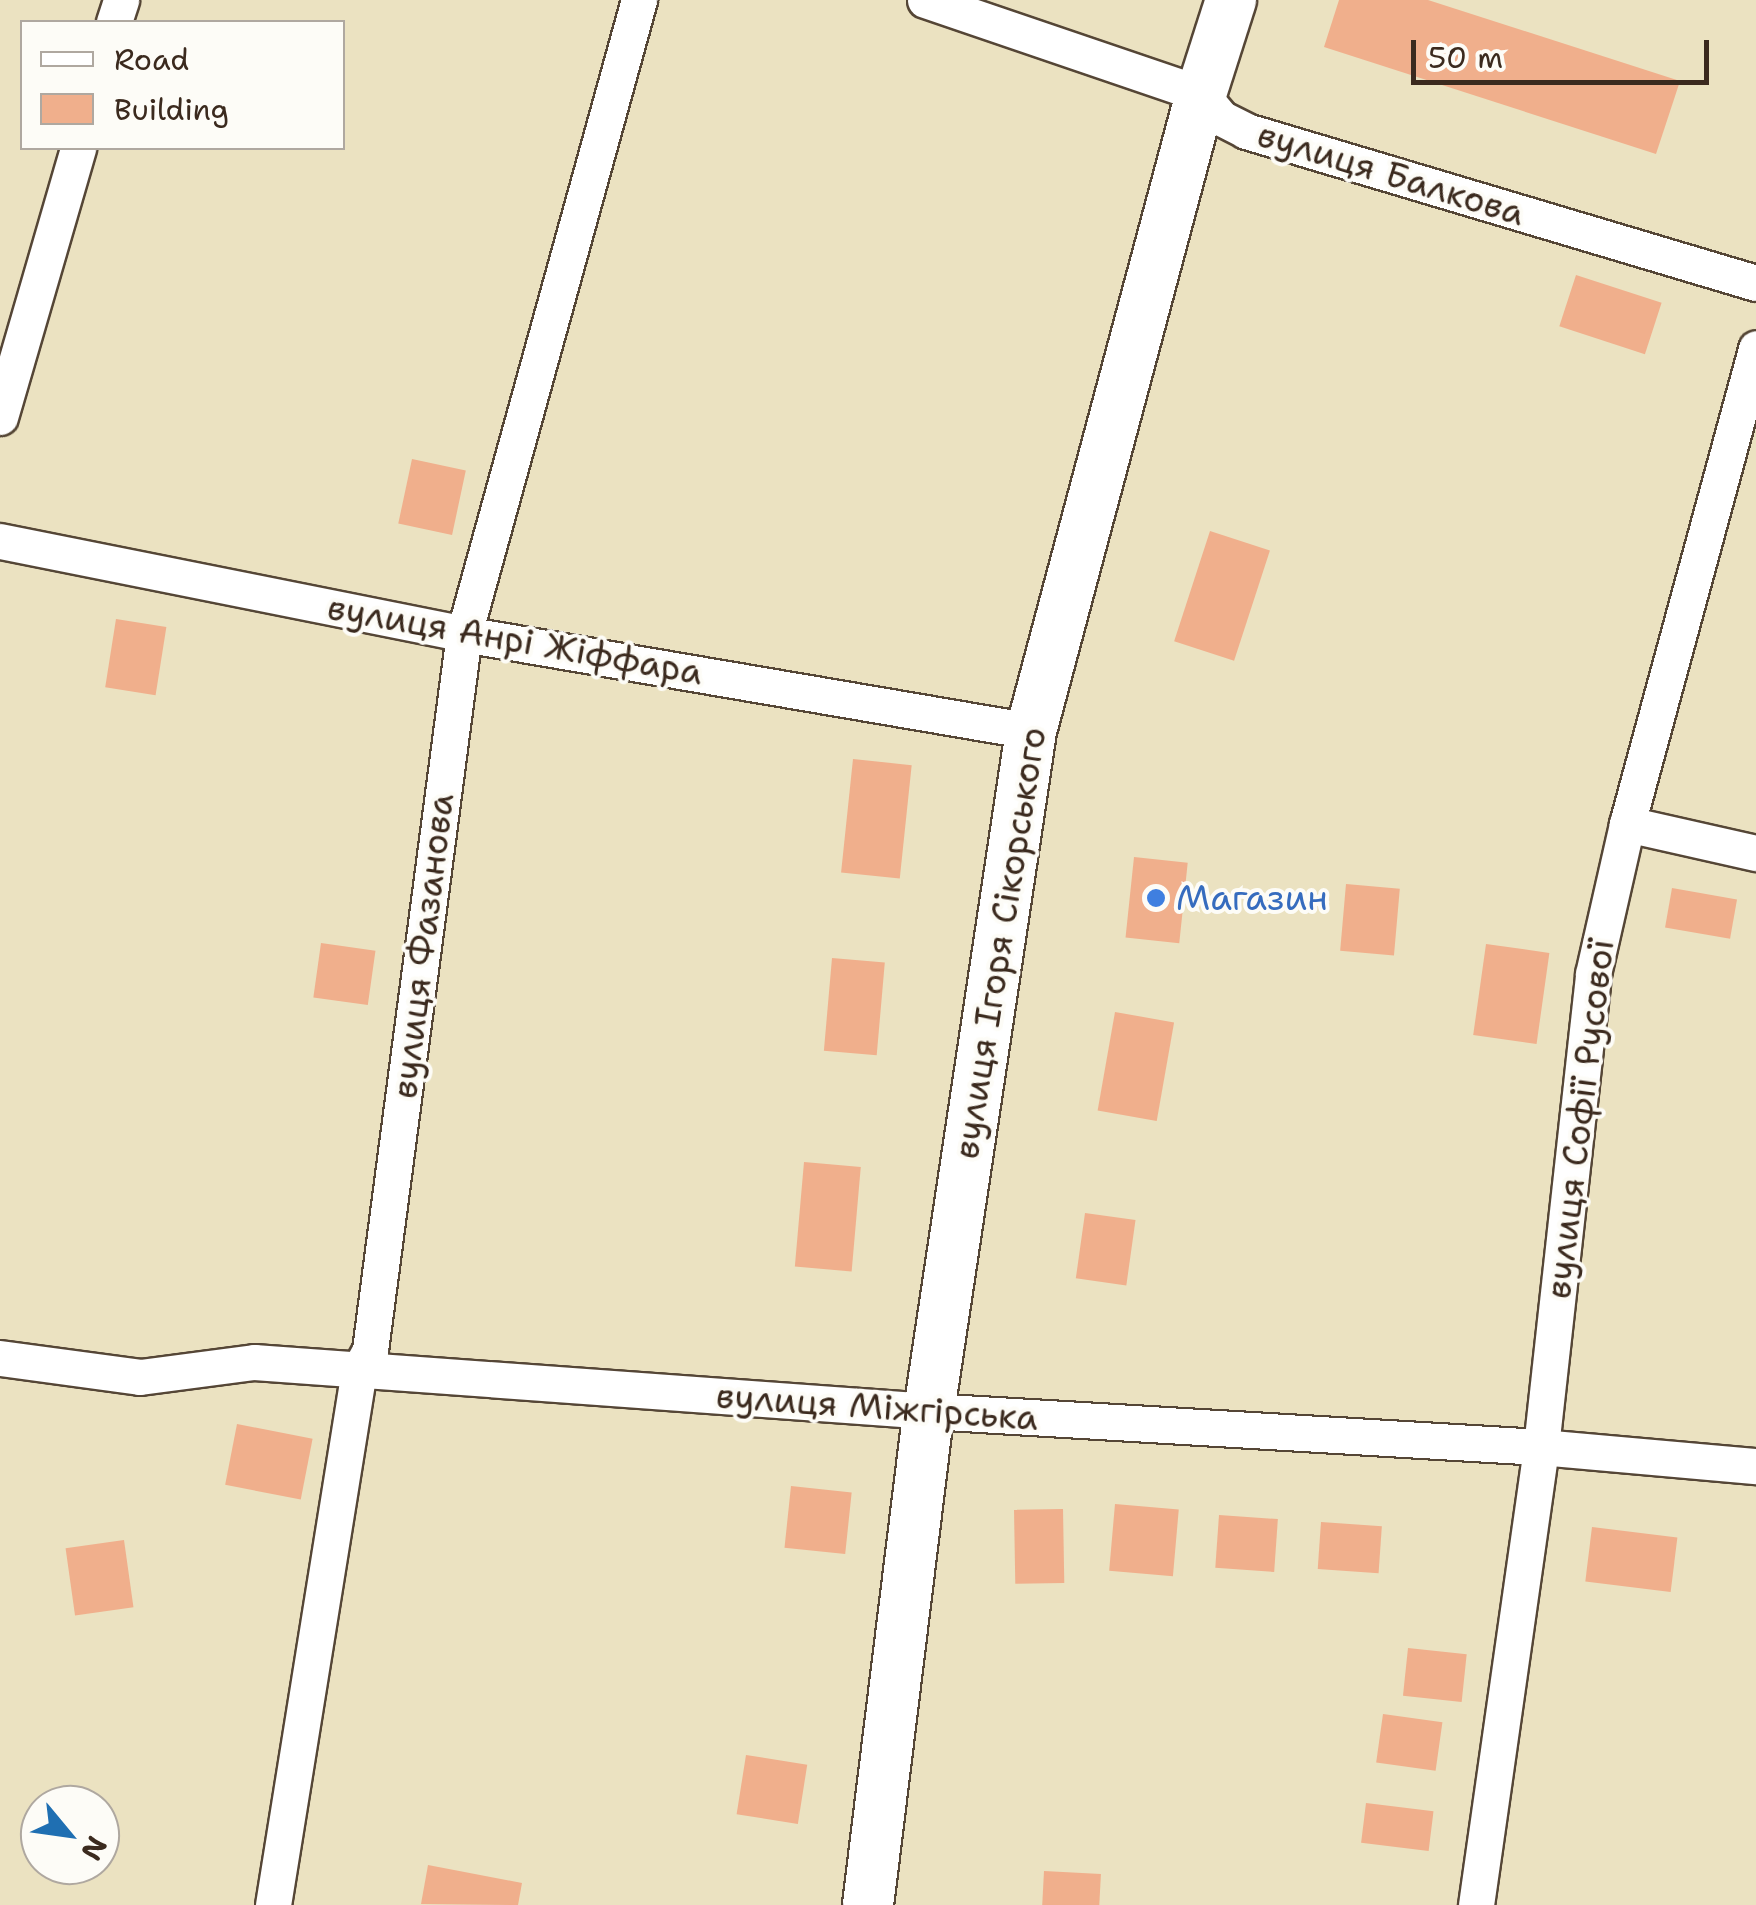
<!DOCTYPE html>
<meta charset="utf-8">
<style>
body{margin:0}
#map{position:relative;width:1756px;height:1905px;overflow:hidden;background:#ebe2c1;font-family:"Shantell Sans",sans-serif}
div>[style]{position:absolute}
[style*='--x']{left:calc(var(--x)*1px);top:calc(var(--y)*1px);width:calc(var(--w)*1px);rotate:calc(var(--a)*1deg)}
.building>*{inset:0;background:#f0af8c;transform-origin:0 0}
.roads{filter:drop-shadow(2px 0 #554636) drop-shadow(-2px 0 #554636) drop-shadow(0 2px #554636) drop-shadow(0 -2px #554636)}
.street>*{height:35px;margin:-17.5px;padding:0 17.5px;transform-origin:17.5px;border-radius:17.5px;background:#fff}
.secondary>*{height:50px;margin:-25px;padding:0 25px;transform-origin:25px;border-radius:25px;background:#fff}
.dots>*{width:28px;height:28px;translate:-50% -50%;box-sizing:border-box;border:5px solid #fdfcf7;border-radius:50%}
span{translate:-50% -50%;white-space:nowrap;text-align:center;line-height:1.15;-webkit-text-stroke:8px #fdfcf7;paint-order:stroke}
.street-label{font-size:35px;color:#3b2a1e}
.shop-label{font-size:35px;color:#366cbe}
.left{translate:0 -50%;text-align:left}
.legend{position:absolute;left:20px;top:20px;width:325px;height:130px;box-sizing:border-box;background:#fdfcf7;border:2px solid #afa8a0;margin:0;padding:12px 18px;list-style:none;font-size:30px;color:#3b2a1e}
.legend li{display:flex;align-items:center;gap:20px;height:50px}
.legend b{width:50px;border:2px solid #afa8a0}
.north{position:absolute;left:20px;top:1785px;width:100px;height:100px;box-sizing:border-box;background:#fdfcf7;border:2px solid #afa8a0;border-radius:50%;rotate:119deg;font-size:28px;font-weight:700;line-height:40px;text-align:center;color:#3b2a1e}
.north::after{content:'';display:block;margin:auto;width:35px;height:45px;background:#1f6fb2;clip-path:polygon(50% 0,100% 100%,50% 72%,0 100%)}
.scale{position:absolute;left:1411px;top:40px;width:298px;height:45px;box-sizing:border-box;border:5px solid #3b2a1e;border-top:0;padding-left:12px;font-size:30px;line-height:35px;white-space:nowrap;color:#3b2a1e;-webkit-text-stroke:8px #fdfcf7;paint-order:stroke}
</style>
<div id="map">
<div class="building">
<i style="clip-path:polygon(1339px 0,1428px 0,1680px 81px,1656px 154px,1324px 47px)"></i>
<i style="left:1576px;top:275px;width:90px;height:54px;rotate:18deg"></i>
<i style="left:412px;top:459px;width:55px;height:66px;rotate:12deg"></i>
<i style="left:1210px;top:531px;width:63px;height:116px;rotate:18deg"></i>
<i style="left:116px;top:619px;width:51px;height:69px;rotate:9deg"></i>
<i style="left:853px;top:759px;width:59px;height:114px;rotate:6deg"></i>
<i style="left:1134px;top:857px;width:54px;height:81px;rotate:6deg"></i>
<i style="left:1346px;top:884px;width:54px;height:67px;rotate:5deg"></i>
<i style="left:1672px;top:888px;width:66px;height:40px;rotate:10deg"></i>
<i style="left:321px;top:943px;width:55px;height:55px;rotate:8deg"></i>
<i style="left:1486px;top:944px;width:64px;height:92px;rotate:8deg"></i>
<i style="left:832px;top:958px;width:53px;height:93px;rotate:5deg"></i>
<i style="left:1115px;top:1012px;width:60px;height:100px;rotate:10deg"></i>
<i style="left:804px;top:1162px;width:57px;height:105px;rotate:5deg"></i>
<i style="left:1085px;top:1213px;width:51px;height:66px;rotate:8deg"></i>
<i style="left:237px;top:1424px;width:77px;height:62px;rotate:11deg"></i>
<i style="left:791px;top:1486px;width:61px;height:62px;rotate:6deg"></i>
<i style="left:1115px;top:1504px;width:64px;height:67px;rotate:5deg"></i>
<i style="left:1063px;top:1509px;width:74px;height:49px;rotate:89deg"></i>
<i style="left:1219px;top:1515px;width:59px;height:53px;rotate:4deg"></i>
<i style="left:1321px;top:1522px;width:61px;height:47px;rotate:4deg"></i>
<i style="left:1592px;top:1527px;width:86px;height:55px;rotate:7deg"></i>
<i style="left:124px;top:1540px;width:68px;height:59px;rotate:82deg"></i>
<i style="left:1408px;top:1648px;width:59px;height:48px;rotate:6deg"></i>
<i style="left:1383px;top:1714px;width:60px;height:49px;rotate:8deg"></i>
<i style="left:746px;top:1755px;width:62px;height:60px;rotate:9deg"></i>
<i style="left:1366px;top:1803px;width:68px;height:40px;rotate:7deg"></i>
<i style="clip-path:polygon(428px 1865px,522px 1883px,518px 1905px,421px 1904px)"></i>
<i style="left:1044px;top:1871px;width:57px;height:34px;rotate:3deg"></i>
</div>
<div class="roads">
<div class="street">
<i style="--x:925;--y:0;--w:292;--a:18.8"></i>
<i style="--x:1201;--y:94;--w:31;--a:50"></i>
<i style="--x:1221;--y:118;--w:28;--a:27"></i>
<i style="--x:1246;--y:131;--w:532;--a:16.6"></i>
<i style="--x:114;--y:22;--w:23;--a:-72"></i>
<i style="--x:0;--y:417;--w:280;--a:-73.8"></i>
<i style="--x:0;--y:541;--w:473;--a:11.3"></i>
<i style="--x:464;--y:634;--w:575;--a:9.71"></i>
<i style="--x:1627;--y:824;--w:132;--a:12.7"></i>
<i style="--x:0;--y:1358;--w:141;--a:7.7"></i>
<i style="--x:140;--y:1377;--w:115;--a:-7.5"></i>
<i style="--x:254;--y:1362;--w:677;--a:4.15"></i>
<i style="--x:929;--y:1411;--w:613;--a:3.37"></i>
<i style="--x:1541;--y:1447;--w:216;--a:5.1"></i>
<i style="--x:273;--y:1905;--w:542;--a:-80.87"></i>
<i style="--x:359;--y:1370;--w:23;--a:-61"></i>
<i style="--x:370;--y:1350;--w:722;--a:-82.52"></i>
<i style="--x:464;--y:634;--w:658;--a:-74.57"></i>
<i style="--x:1476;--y:1905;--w:463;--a:-81.9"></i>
<i style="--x:1541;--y:1447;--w:476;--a:-83.7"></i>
<i style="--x:1593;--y:974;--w:154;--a:-77.2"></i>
<i style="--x:1627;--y:824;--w:493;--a:-74.8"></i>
</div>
<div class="secondary">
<i style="--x:868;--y:1905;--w:498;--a:-83"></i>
<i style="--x:929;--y:1411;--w:688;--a:-81.47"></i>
<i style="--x:1031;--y:731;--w:659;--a:-75.06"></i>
<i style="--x:1201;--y:94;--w:99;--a:-72.3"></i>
</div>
</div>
<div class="dots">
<i style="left:1156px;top:898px;background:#3f7fe0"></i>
</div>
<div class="street-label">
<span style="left:1391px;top:174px;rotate:17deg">вулиця Балкова</span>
<span style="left:515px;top:640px;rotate:10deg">вулиця Анрі Жіффара</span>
<span style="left:1000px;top:943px;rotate:-81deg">вулиця Ігоря Сікорського</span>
<span style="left:423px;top:946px;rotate:-83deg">вулиця Фазанова</span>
<span style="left:1580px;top:1119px;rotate:-83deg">вулиця Софії Русової</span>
<span style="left:877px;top:1407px;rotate:4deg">вулиця Міжгірська</span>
</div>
<div class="shop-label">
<span class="left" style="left:1176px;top:898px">Магазин</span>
</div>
<ul class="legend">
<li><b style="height:12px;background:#fff"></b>Road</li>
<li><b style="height:28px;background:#f0af8c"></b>Building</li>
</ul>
<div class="north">N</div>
<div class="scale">50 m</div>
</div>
